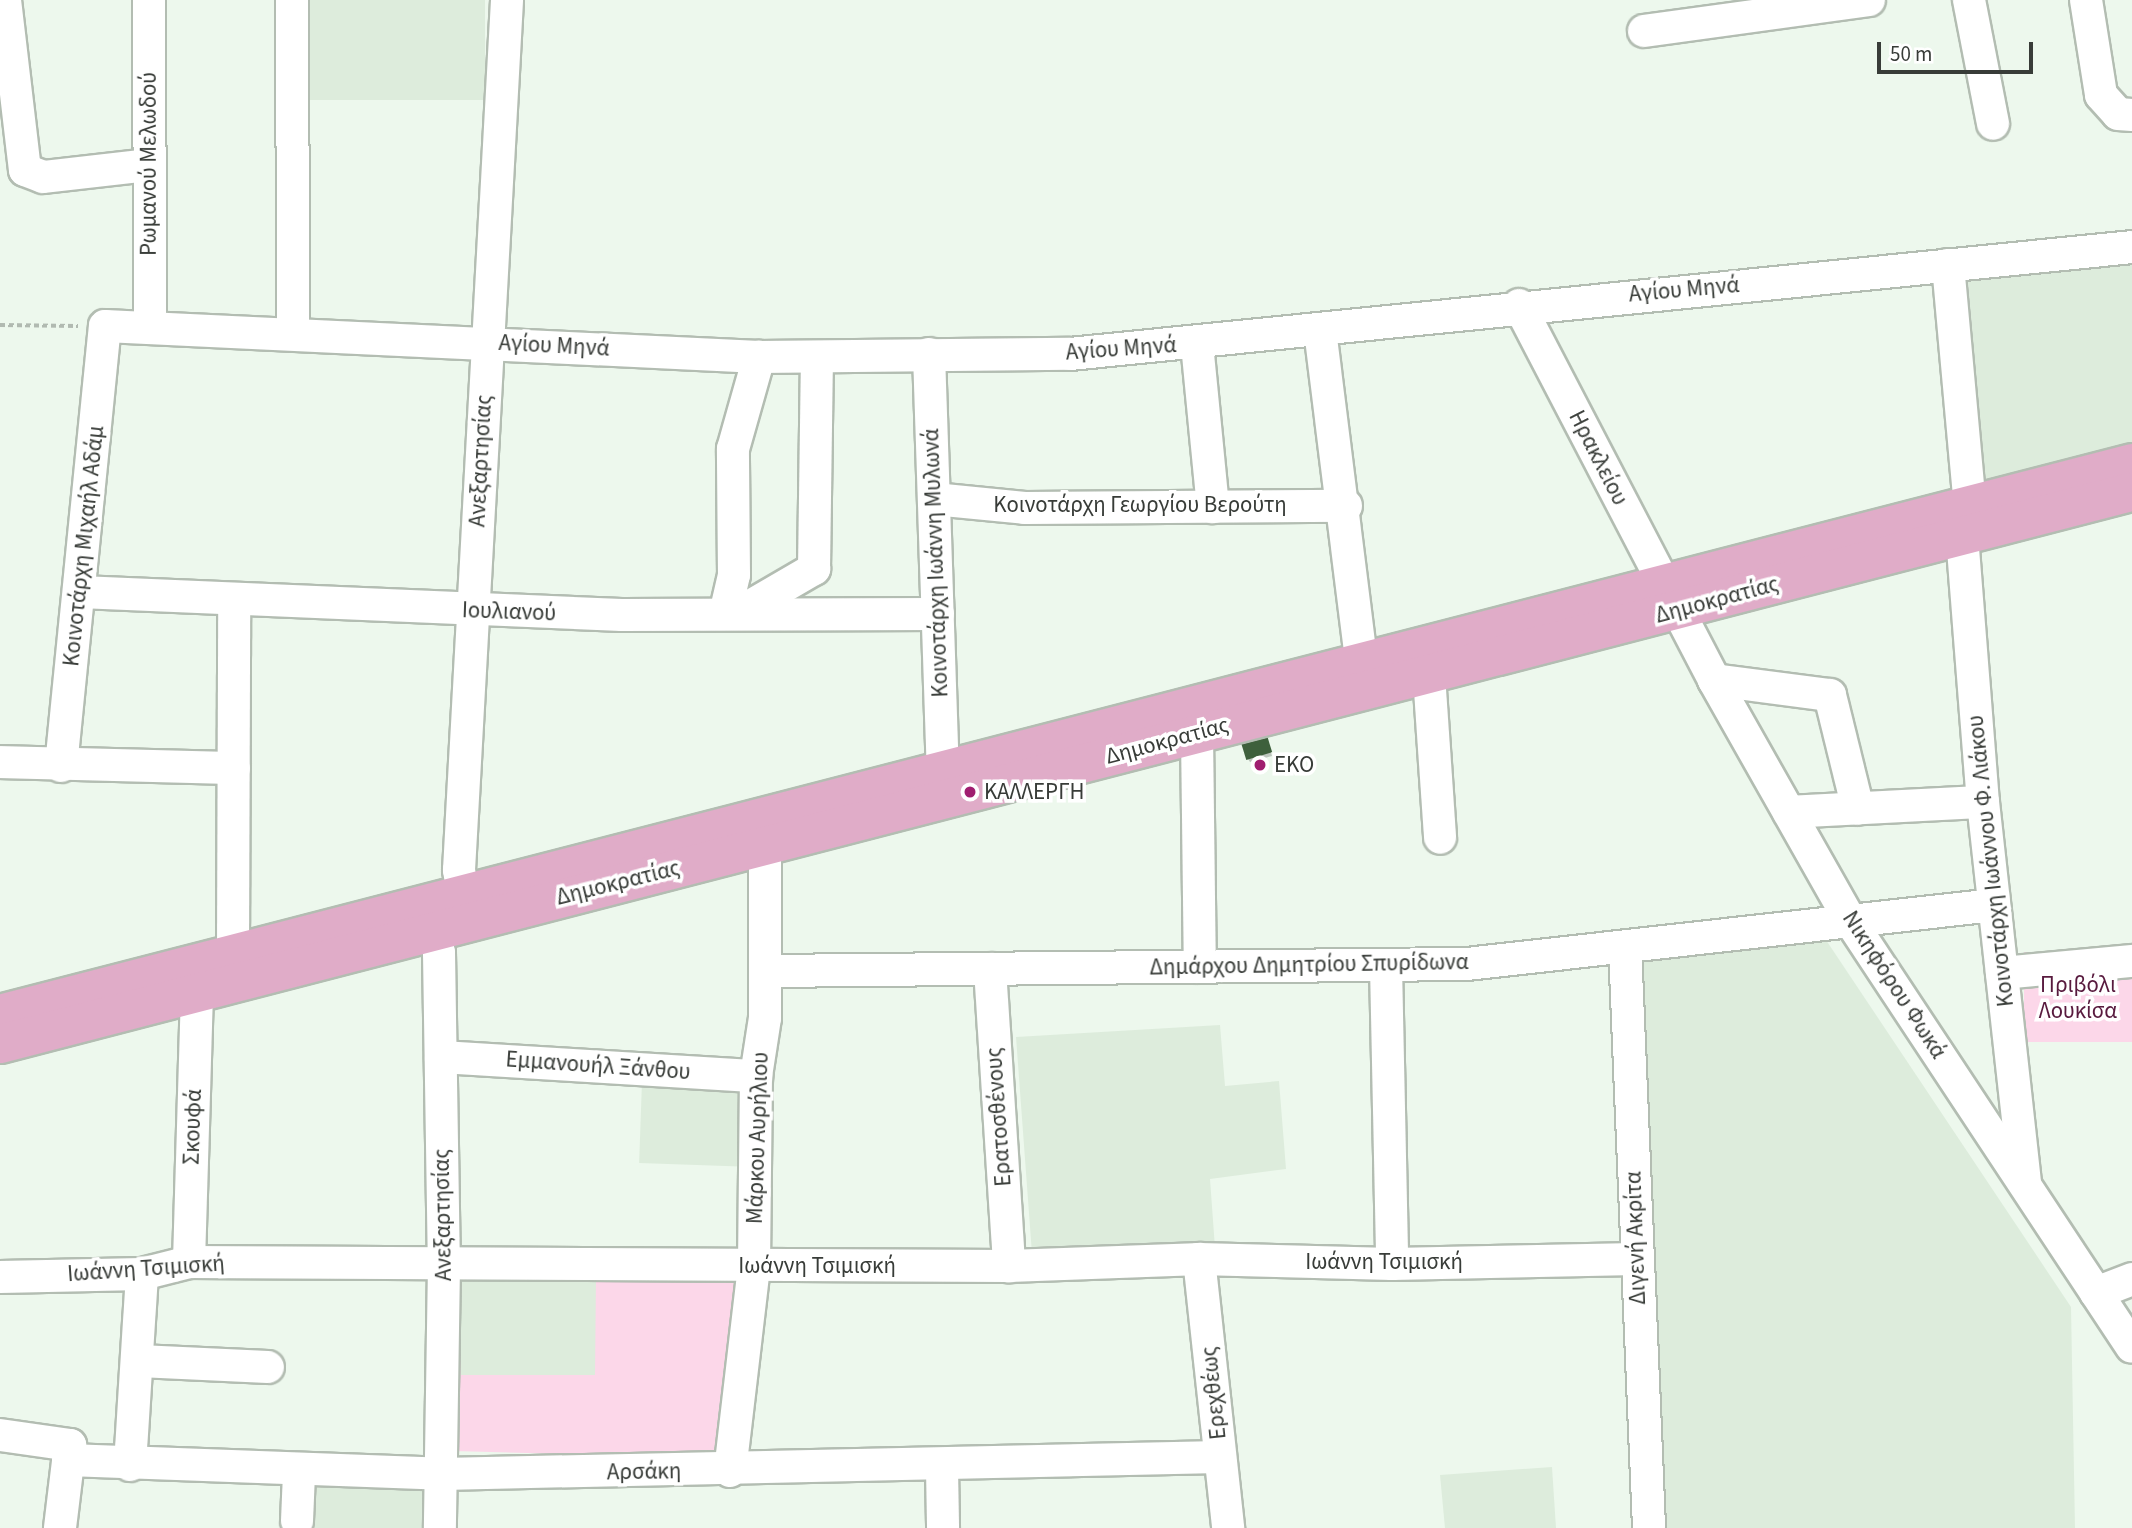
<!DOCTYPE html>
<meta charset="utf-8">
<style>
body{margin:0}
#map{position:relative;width:2132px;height:1528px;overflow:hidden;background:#edf8ed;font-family:"Source Sans 3",sans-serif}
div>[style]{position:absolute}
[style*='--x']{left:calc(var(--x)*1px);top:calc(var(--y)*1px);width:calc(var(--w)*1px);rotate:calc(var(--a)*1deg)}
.built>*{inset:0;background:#ddecdc;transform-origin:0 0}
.green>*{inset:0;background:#fcd7e9;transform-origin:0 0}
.shadow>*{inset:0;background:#0003}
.building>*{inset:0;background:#3e603c;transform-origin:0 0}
.path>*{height:3.5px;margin-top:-1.75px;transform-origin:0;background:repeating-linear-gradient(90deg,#b1bab1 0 5px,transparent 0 8.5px)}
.roads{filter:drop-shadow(2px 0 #b3bdb2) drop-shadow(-2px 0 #b3bdb2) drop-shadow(0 2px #b3bdb2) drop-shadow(0 -2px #b3bdb2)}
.minor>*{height:32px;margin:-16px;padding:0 16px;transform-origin:16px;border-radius:16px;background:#fff}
.major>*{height:38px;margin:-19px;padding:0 19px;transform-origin:19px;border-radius:19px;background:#e0acc8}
.dots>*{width:19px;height:19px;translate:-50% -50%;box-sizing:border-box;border:4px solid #fff;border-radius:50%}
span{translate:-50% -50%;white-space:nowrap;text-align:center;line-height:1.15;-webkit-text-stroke:7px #fff;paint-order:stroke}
.street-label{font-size:23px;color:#383c38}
.poi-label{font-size:23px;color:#383c38}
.left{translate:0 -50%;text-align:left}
.park-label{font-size:23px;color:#581a3e}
.scale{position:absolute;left:1877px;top:42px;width:156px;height:32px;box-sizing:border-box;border:4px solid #383c38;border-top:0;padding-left:9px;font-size:21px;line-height:24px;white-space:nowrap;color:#383c38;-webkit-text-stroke:5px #fff;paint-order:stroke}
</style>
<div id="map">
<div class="built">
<i style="left:305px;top:0;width:180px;height:100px"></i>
<i style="clip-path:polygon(2132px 261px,2132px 455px,1979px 494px,1960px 276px)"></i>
<i style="clip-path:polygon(1824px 937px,2071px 1307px,2075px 1528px,1662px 1528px,1639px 955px)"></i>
<i style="clip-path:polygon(1220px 1025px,1225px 1086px,1279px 1081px,1286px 1169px,1210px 1179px,1215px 1248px,1032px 1254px,1016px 1037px)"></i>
<i style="left:642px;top:1081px;width:108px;height:82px;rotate:2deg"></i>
<i style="left:461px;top:1276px;width:135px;height:99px"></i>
<i style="clip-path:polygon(1552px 1467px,1556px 1528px,1445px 1528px,1440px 1475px)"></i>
<i style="left:290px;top:1484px;width:141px;height:44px;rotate:1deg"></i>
</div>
<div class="green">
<i style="left:2132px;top:952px;width:90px;height:108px;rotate:90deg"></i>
<i style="clip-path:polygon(596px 1276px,744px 1276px,720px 1458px,453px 1451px,453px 1339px,461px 1338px,461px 1375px,595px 1375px)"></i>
</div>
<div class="shadow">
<i style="clip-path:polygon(1267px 738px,1272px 756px,1250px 762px,1248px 759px)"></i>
</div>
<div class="building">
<i style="left:1266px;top:732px;width:21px;height:27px;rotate:73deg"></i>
</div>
<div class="path">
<i style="--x:0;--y:325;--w:78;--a:0.7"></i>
</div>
<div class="roads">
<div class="minor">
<i style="--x:5;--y:0;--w:171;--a:83.3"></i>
<i style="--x:25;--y:170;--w:19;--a:21"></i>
<i style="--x:43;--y:177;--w:107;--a:-6.5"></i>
<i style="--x:149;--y:0;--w:328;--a:89.8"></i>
<i style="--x:292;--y:0;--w:334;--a:89.8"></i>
<i style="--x:1969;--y:0;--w:126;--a:79"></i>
<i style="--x:2086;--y:0;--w:96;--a:81"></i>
<i style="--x:2101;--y:95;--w:25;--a:48"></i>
<i style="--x:2118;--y:114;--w:14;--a:4"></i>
<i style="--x:1644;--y:31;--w:227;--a:-7.8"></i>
<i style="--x:1948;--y:265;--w:241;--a:84.8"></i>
<i style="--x:1519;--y:305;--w:423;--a:62.5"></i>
<i style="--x:1714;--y:680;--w:278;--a:60.5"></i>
<i style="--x:1851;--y:922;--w:509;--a:56.53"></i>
<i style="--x:1320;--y:330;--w:334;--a:82.9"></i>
<i style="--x:1197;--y:344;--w:164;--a:84.4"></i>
<i style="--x:929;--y:354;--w:417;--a:88.1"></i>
<i style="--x:934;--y:499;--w:91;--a:5.6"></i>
<i style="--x:1025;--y:508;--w:321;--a:-0.4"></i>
<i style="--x:1962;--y:536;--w:267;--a:85.5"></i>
<i style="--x:1983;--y:802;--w:381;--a:83.7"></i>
<i style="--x:80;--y:592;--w:542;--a:2.43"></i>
<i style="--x:622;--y:615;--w:316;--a:-0.2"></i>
<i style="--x:740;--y:612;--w:86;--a:-30.2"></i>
<i style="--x:814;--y:569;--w:212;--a:-89.2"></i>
<i style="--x:725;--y:614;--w:40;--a:-77"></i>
<i style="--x:734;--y:575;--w:126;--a:-90.5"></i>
<i style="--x:733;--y:449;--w:96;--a:-74.2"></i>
<i style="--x:1429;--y:675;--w:163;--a:86.1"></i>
<i style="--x:1714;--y:680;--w:117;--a:7.4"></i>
<i style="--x:1830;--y:695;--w:117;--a:76.2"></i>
<i style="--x:1197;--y:734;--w:233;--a:89.3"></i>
<i style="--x:0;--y:762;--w:234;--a:1.5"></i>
<i style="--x:61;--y:766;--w:442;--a:-84.3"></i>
<i style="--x:105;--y:326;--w:655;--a:2.71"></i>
<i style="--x:759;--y:357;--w:311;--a:-0.6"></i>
<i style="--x:1070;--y:354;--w:1067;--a:-5.75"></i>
<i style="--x:1789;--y:812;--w:194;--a:-3"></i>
<i style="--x:430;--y:907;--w:47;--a:78.9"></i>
<i style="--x:439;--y:953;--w:312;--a:89.1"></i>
<i style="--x:444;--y:1265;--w:263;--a:90.9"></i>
<i style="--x:467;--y:917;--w:48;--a:-99.7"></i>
<i style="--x:459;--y:870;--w:871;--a:-86.84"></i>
<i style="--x:1625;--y:947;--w:581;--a:87.63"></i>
<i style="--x:233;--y:953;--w:354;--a:-89.8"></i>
<i style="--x:1386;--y:966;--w:298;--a:88.8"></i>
<i style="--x:990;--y:969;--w:298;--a:86.3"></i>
<i style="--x:765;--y:971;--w:702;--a:-0.57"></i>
<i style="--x:1467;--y:964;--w:530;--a:-6.39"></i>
<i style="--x:2002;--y:973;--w:131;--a:-5.3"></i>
<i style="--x:441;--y:1057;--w:316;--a:3.5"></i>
<i style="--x:1199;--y:1259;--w:271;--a:83.8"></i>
<i style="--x:189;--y:1262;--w:271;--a:-88.3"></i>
<i style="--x:0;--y:1277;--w:142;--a:-1.2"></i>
<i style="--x:142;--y:1274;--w:49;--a:-14.3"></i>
<i style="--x:189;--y:1262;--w:820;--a:0.28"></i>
<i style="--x:1009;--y:1266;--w:190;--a:-2.1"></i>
<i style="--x:1199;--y:1259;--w:193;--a:1.5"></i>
<i style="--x:1392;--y:1264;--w:244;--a:-1.2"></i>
<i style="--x:2096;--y:1293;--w:39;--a:-21"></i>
<i style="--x:139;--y:1361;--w:129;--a:2.7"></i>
<i style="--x:0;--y:1435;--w:71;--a:8.1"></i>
<i style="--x:70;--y:1445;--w:84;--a:96.9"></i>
<i style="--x:68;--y:1460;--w:374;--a:2.1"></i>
<i style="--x:442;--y:1474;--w:778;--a:-1.25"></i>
<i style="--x:130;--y:1465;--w:191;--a:-86.4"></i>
<i style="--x:942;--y:1468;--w:60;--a:89"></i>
<i style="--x:730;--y:1471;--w:206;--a:-83.3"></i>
<i style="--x:754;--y:1266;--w:190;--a:-89.4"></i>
<i style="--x:756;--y:1076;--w:59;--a:-81.2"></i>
<i style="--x:765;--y:1018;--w:172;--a:-90"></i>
<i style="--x:297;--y:1521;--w:48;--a:-87.6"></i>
</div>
<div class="major">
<i style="--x:0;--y:1014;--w:2202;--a:-14.49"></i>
<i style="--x:0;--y:1044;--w:2202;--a:-14.52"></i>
</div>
</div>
<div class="dots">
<i style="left:1260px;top:765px;background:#a01e70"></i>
<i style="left:970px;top:792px;background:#a01e70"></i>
</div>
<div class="street-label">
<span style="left:149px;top:164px;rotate:-90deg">Ρωμανού Μελωδού</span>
<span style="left:1684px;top:290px;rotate:-5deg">Αγίου Μηνά</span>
<span style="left:554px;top:346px;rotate:3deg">Αγίου Μηνά</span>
<span style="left:1121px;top:349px;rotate:-4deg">Αγίου Μηνά</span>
<span style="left:1598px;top:458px;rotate:63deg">Ηρακλείου</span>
<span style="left:481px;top:461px;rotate:-87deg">Ανεξαρτησίας</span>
<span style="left:1140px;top:505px">Κοινοτάρχη Γεωργίου Βερούτη</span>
<span style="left:84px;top:546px;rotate:-84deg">Κοινοτάρχη Μιχαήλ Αδάμ</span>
<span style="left:936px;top:563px;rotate:-92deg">Κοινοτάρχη Ιωάννη Μυλωνά</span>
<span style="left:1717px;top:600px;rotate:-15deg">Δημοκρατίας</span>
<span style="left:509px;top:612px;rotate:2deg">Ιουλιανού</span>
<span style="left:1167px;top:741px;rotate:-15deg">Δημοκρατίας</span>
<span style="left:1991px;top:861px;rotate:-96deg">Κοινοτάρχη Ιωάννου Φ. Λιάκου</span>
<span style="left:618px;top:883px;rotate:-14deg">Δημοκρατίας</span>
<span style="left:1309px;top:965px;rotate:-1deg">Δημάρχου Δημητρίου Σπυρίδωνα</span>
<span style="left:1894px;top:985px;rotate:57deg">Νικηφόρου Φωκά</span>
<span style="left:598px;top:1066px;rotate:4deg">Εμμανουήλ Ξάνθου</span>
<span style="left:999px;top:1117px;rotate:-94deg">Ερατοσθένους</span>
<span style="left:193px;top:1127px;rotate:-88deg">Σκουφά</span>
<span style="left:758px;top:1138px;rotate:-88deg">Μάρκου Αυρήλιου</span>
<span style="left:443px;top:1215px;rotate:-91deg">Ανεξαρτησίας</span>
<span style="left:1636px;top:1238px;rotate:-92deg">Διγενή Ακρίτα</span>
<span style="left:1384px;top:1262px">Ιωάννη Τσιμισκή</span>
<span style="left:817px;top:1266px">Ιωάννη Τσιμισκή</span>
<span style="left:146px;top:1269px;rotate:-4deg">Ιωάννη Τσιμισκή</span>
<span style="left:1214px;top:1393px;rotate:-96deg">Ερεχθέως</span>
<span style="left:644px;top:1472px;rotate:-1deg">Αρσάκη</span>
</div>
<div class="poi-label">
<span class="left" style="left:1274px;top:765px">EKO</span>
<span class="left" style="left:984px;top:792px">ΚΑΛΛΕΡΓΗ</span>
</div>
<div class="park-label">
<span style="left:2078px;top:998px">Πριβόλι<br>Λουκίσα</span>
</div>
<div class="scale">50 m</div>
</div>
